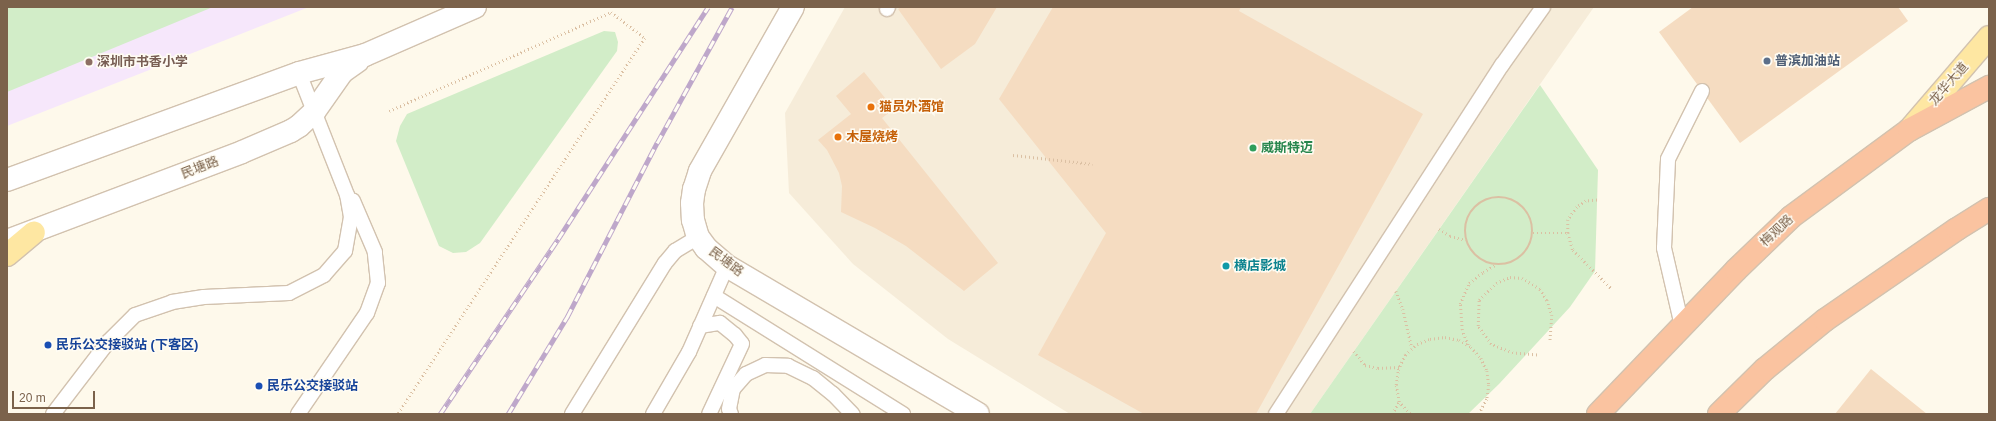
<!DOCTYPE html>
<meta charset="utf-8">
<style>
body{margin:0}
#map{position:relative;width:1996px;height:421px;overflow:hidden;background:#fef9eb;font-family:Helvetica,"Noto Sans SC",sans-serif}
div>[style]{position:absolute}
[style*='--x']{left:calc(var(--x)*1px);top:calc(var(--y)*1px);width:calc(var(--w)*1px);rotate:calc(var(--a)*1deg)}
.residential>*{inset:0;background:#f6ecd9}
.education>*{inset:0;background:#f6e7fb}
.green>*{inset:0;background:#d2edc8}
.building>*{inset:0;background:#f5dcc1}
.path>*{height:2.5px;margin-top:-1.25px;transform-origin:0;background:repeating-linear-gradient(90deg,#dbc0a3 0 1px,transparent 0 4px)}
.path>.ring{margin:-1.25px;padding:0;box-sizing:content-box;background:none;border:2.5px solid #dbc0a3;border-radius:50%}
.roads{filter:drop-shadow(1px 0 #d2c2af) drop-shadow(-1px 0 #d2c2af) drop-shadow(0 1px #d2c2af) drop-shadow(0 -1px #d2c2af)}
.lane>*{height:14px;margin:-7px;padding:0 7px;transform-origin:7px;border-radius:7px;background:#fff}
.street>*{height:22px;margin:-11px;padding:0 11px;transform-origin:11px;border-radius:11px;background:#fff}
.secondary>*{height:22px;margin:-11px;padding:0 11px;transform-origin:11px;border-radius:11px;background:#fff}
.primary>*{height:22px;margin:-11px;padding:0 11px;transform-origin:11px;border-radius:11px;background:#fee7a2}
.highway>*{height:22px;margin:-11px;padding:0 11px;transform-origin:11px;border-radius:11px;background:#fac3a0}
.rail>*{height:4.5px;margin-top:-2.25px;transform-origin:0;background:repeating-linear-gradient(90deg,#fffcf3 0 9px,#bea7ca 0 18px);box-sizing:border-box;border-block:1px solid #bea7ca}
.dots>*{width:11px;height:11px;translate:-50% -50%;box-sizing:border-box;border:2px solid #fffcf3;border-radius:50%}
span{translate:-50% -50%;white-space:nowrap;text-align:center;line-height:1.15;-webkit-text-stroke:3px #fffcf3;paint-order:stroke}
.service-label{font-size:13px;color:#4e5e75;font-weight:700}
.left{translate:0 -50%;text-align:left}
.education-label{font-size:13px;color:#785e54;font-weight:700}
.street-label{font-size:13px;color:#7b624b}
.food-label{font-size:13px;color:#c56008;font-weight:700}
.leisure-label{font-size:13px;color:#27864d;font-weight:700}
.culture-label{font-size:13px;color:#0d838f;font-weight:700}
.transit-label{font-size:13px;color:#164399;font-weight:700}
.frame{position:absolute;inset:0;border:8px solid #7b624b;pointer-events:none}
.scale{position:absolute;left:12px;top:391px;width:83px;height:18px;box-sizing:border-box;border:2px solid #7b624b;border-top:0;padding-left:5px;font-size:12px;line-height:14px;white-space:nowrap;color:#7b624b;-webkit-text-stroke:3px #fffcf3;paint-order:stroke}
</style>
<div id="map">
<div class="residential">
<i style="clip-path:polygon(845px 7px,1594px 7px,1310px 414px,1070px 414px,948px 339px,853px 264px,789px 193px,785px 113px)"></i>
</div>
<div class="education">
<i style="clip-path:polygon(7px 7px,309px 7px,7px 126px)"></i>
</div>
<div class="green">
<i style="clip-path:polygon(7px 7px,213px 7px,7px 92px)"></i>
<i style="clip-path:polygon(604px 31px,615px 32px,618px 42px,617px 51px,480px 243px,466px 252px,453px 253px,439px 246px,396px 141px,400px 126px,407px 114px)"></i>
<i style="clip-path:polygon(1540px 85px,1598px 170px,1595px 271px,1570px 307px,1499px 384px,1468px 414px,1310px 414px)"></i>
</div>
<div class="building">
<i style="clip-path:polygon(901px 7px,997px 7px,975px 44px,941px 69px,898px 9px)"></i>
<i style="clip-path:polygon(1053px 7px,1241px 7px,1239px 11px,1423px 114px,1256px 414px,1144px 414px,1038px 355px,1106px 233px,999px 99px)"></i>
<i style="clip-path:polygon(1693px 7px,1898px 7px,1908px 21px,1740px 143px,1659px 32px)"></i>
<i style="clip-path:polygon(864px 72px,894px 109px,882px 118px,998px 263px,964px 291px,906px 246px,875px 228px,841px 212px,842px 186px,839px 173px,827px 150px,818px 140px,851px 114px,836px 96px)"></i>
<i style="clip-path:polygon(1871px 369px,1927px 414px,1835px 414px)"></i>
</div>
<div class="path">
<i style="--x:389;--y:111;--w:243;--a:-24"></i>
<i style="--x:611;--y:12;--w:43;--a:37.4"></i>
<i style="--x:645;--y:38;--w:450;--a:123.3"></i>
<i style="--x:1013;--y:155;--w:80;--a:6.5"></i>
<i class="ring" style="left:1465px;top:197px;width:65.5px;height:65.5px"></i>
<i style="--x:1597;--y:200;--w:11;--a:175"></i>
<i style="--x:1586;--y:201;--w:11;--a:146"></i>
<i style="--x:1577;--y:207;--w:16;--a:125"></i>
<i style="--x:1568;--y:220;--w:13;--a:90"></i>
<i style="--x:1568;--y:233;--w:18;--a:74"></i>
<i style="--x:1573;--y:250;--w:54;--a:45"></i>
<i style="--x:1439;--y:229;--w:13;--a:32"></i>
<i style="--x:1450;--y:236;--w:16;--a:14"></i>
<i style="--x:1533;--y:233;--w:35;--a:0"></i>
<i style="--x:1396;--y:291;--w:19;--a:69"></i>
<i style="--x:1403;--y:309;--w:40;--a:77"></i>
<i style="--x:1468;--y:345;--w:16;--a:-112"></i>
<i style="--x:1462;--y:330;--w:26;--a:-94"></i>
<i style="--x:1460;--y:304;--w:23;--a:-67"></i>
<i style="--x:1469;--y:283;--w:18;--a:-38"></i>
<i style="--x:1483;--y:272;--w:14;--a:-30"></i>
<i style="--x:1354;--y:351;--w:18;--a:52"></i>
<i style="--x:1365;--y:365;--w:13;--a:13"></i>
<i style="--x:1378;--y:368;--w:21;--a:-3"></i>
<i style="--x:1537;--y:355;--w:24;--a:-175"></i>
<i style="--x:1513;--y:353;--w:24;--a:-158"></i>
<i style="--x:1491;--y:344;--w:22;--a:-126"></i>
<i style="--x:1478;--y:326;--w:26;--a:-88"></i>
<i style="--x:1479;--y:300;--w:24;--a:-45"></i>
<i style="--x:1496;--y:283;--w:15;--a:-23"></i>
<i style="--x:1510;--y:277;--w:12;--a:5"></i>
<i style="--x:1522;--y:278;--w:21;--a:31"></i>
<i style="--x:1540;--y:289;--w:13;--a:58"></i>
<i style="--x:1547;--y:300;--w:16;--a:72"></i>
<i style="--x:1552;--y:315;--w:26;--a:94"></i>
<i style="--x:1392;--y:414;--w:14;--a:-60"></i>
<i style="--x:1410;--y:414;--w:16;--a:-133"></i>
<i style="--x:1399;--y:402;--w:17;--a:-100"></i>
<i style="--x:1396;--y:385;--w:15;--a:-82"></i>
<i style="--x:1398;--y:370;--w:17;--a:-65"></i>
<i style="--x:1405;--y:355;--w:16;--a:-43"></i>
<i style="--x:1417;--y:344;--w:14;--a:-21"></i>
<i style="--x:1430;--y:339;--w:15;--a:-8"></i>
<i style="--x:1445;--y:337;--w:14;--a:12"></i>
<i style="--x:1459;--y:340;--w:14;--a:30"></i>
<i style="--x:1471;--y:347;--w:15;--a:48"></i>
<i style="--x:1481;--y:358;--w:14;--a:65"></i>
<i style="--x:1487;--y:371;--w:14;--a:82"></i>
<i style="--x:1489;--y:385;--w:14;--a:98"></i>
<i style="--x:1487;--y:399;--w:17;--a:118"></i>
</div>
<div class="roads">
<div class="lane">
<i style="--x:887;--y:9;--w:2;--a:-63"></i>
<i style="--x:714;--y:296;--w:223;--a:32"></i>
<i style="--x:700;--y:326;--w:20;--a:-9"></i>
<i style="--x:720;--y:323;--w:19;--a:39"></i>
<i style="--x:735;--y:335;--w:11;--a:52"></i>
<i style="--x:742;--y:344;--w:77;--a:115.2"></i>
<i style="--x:1682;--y:326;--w:80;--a:-103"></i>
<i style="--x:1664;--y:248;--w:89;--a:-87.4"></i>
<i style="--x:1668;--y:159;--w:76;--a:-63.4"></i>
<i style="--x:53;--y:414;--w:91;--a:-52.6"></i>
<i style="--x:108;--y:342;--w:38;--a:-45"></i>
<i style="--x:135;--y:315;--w:39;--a:-19"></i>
<i style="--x:172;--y:302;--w:32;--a:-9"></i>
<i style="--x:204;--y:297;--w:85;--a:-2.7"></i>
<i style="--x:289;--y:293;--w:39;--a:-27"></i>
<i style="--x:324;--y:275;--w:32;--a:-49"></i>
<i style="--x:345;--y:251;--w:35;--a:-80"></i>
<i style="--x:351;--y:217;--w:22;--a:-100"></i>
<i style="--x:347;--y:195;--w:131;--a:-111.5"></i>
<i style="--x:298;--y:414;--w:122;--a:-55.7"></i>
<i style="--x:367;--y:313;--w:32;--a:-70"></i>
<i style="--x:378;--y:283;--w:31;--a:-96"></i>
<i style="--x:375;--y:252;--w:56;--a:-113.3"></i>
<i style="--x:572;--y:414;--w:177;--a:-58.4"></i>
<i style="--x:665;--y:263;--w:16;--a:-50"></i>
<i style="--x:675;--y:251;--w:27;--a:-31"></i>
<i style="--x:653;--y:414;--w:72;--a:-59.9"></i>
<i style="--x:689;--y:352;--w:94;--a:-66.2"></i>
<i style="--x:731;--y:414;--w:5;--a:-112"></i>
<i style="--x:729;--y:409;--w:20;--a:-79"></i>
<i style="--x:733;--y:389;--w:20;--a:-49"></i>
<i style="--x:746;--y:374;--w:21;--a:-25"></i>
<i style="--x:765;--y:365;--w:23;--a:2"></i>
<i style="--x:788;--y:366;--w:28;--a:26"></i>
<i style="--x:813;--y:378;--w:26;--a:39"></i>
<i style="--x:833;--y:394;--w:28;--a:46"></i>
<i style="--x:1276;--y:414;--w:416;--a:-57.1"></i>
<i style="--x:1502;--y:65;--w:71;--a:-54.7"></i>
</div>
<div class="street">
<i style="--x:793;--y:7;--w:189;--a:119.6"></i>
<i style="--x:700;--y:171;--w:19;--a:108"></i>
<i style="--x:694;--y:189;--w:14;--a:98"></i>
<i style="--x:692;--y:203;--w:17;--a:87"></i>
<i style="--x:693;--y:220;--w:18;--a:74"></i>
<i style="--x:698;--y:237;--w:14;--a:54"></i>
<i style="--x:706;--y:248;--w:28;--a:41"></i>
<i style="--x:727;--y:266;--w:291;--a:30.5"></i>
</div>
<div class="secondary">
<i style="--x:7;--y:180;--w:311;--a:-20.1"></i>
<i style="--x:299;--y:73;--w:68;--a:-15.3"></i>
<i style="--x:365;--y:55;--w:120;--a:-23.6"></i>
<i style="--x:7;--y:241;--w:251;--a:-20.7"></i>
<i style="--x:242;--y:152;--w:53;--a:-23.2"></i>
<i style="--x:291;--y:131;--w:9;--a:-32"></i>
<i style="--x:299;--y:126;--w:21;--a:-43"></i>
<i style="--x:314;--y:112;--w:49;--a:-55"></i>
<i style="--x:342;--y:72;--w:19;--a:-35"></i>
</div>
<div class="primary">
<i style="--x:1910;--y:129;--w:121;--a:-49.3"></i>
<i style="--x:7;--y:255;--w:35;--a:-40"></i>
</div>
<div class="highway">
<i style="--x:1598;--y:414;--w:199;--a:-46.2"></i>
<i style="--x:1736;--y:270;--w:76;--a:-43.9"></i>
<i style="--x:1791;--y:217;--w:147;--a:-36.4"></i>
<i style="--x:1909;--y:130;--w:91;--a:-28.3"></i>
<i style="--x:1719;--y:414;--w:64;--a:-44.4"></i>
<i style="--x:1765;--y:369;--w:77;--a:-39.2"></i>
<i style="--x:1825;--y:320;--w:160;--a:-34.6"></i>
<i style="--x:1957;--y:229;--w:38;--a:-32"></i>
</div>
</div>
<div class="rail">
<i style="--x:440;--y:414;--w:211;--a:-56"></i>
<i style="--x:558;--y:239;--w:276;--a:-57.1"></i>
<i style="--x:508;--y:414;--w:114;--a:-58.7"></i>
<i style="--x:567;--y:317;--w:196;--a:-62.7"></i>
<i style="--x:657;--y:143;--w:155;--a:-61.1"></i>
</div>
<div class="dots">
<i style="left:1767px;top:61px;background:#5c6f8a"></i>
<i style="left:89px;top:62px;background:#8d6e63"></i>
<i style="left:871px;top:107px;background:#e8710a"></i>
<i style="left:838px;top:137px;background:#e8710a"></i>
<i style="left:1253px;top:148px;background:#2e9e5b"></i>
<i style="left:1226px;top:266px;background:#0f9aa8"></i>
<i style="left:48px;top:345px;background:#1a4fb4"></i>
<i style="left:259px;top:386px;background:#1a4fb4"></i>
</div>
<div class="service-label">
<span class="left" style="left:1775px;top:61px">普滨加油站</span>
</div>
<div class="education-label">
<span class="left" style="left:97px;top:62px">深圳市书香小学</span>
</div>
<div class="street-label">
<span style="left:1949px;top:84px;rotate:-49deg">龙华大道</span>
<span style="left:200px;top:168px;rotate:-21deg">民塘路</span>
<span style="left:1777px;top:231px;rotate:-43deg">梅观路</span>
<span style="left:726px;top:262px;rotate:37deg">民塘路</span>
</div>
<div class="food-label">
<span class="left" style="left:879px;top:107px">猫员外酒馆</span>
<span class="left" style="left:846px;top:137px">木屋烧烤</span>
</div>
<div class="leisure-label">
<span class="left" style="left:1261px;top:148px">威斯特迈</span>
</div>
<div class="culture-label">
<span class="left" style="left:1234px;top:266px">横店影城</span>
</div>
<div class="transit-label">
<span class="left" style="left:56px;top:345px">民乐公交接驳站 (下客区)</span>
<span class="left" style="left:267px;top:386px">民乐公交接驳站</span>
</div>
<div class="frame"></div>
<div class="scale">20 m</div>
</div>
